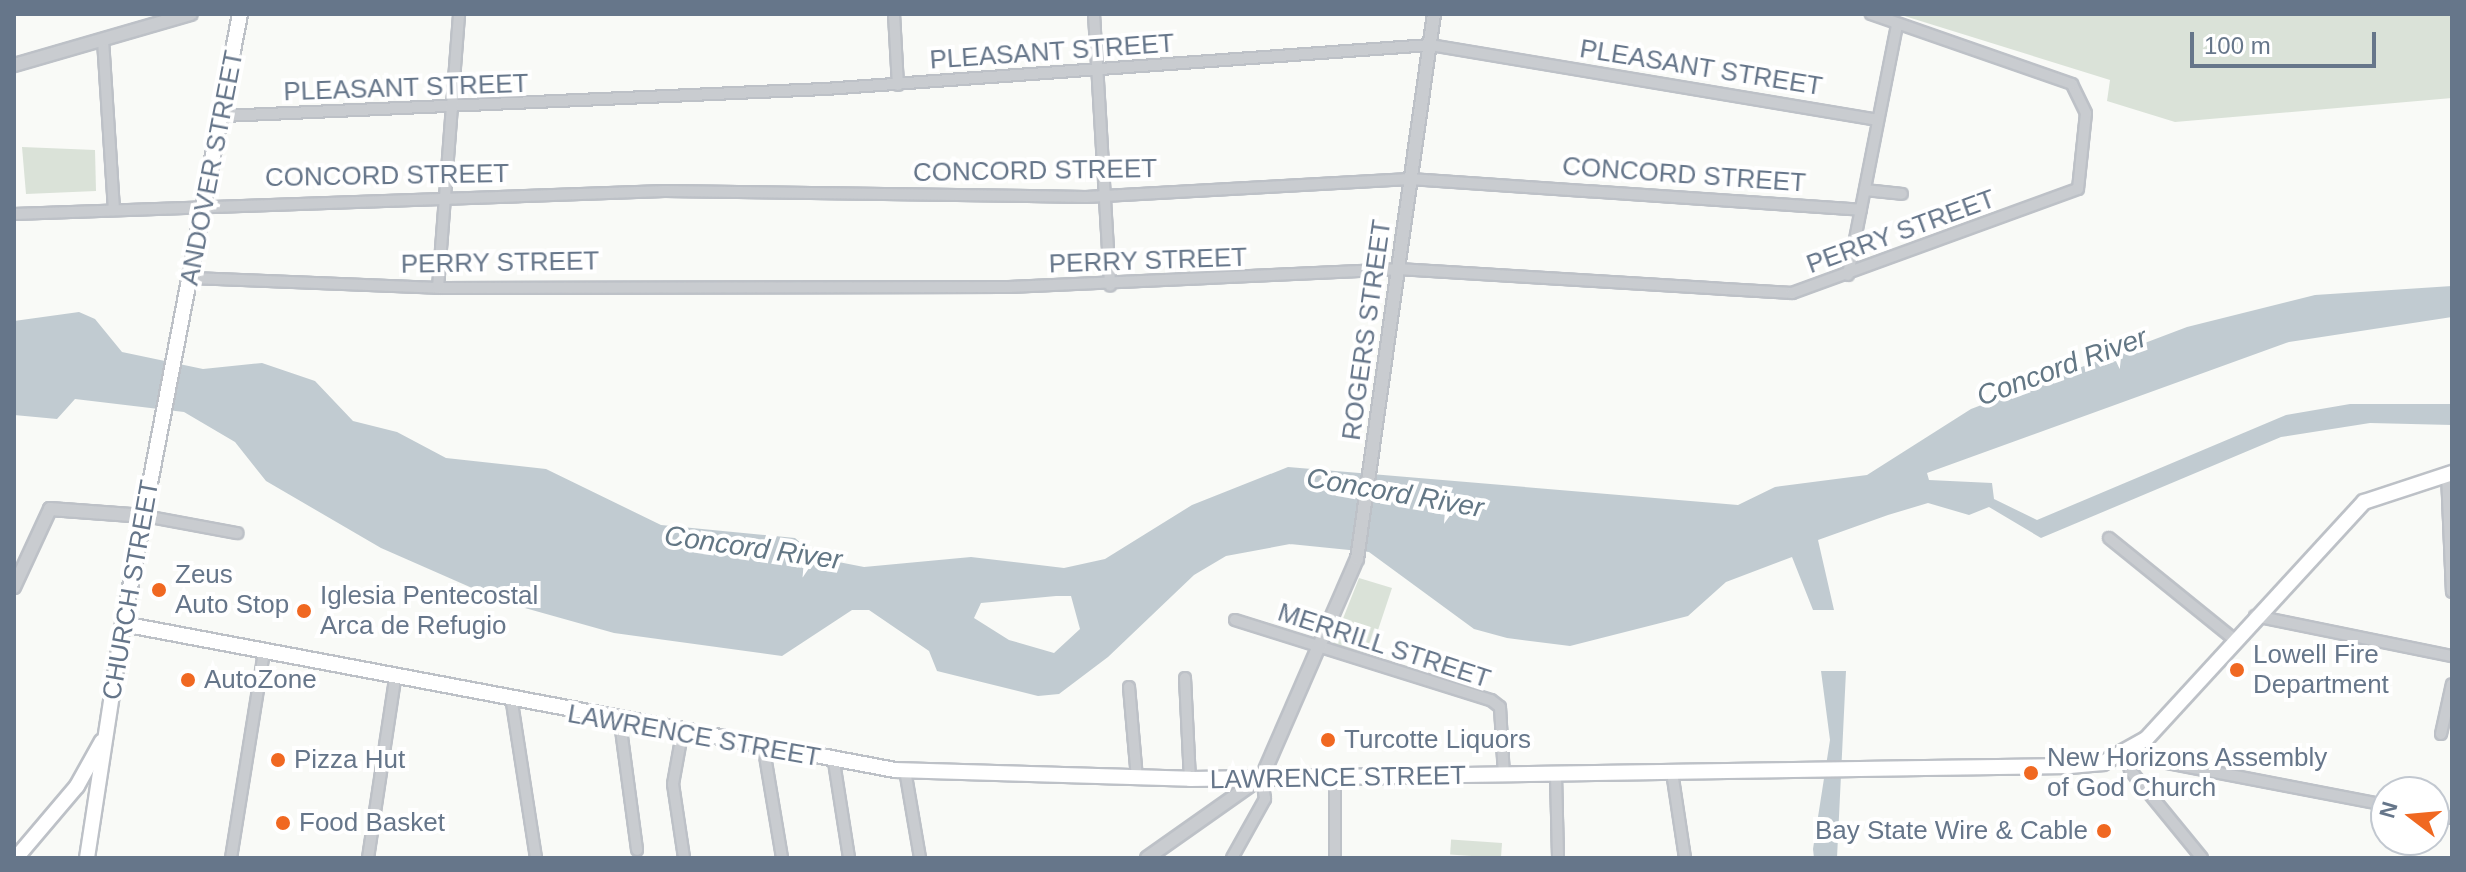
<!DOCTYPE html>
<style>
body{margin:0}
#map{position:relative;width:2466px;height:872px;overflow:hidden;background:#f9faf7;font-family:Arial,sans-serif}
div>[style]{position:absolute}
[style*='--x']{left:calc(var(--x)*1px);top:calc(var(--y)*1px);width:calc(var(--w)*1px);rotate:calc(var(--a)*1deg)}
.green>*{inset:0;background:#dae2d8;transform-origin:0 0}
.water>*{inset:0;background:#c1cbd1}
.roads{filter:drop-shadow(2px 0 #bdc1c7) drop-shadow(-2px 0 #bdc1c7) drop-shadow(0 2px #bdc1c7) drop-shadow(0 -2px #bdc1c7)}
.minor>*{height:10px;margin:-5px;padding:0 5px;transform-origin:5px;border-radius:5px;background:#c9ccd0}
.tertiary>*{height:12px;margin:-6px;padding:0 6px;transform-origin:6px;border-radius:6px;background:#c9ccd0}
.secondary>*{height:14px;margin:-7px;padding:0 7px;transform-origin:7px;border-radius:7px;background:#fff}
.dots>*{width:22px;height:22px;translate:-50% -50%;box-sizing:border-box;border:4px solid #fff;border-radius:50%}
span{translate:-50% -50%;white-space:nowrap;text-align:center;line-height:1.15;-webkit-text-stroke:8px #fff;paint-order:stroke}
.street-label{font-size:26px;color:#66768a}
.poi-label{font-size:26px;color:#66768a}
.left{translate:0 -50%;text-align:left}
.right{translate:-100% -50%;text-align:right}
.water-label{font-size:28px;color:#637785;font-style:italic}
.frame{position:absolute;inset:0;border:16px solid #66768a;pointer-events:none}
.north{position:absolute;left:2370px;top:776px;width:80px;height:80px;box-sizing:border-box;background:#fff;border:2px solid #c2c8d0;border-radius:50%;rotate:286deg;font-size:22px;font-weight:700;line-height:32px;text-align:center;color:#66768a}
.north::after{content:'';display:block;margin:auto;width:28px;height:36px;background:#f06821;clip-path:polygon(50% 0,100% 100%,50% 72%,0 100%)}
.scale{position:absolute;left:2190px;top:32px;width:186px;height:36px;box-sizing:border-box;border:4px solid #66768a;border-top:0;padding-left:10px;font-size:24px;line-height:28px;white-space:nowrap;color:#66768a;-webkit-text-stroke:6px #fff;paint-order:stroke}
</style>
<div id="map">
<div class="green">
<i style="clip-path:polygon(1898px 14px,2452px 14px,2452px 98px,2175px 122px,2107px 101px,2110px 80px)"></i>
<i style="clip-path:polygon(22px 147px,95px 150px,96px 191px,26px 194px)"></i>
<i style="clip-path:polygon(1359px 578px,1392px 588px,1370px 654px,1333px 644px)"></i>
<i style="left:1502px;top:843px;width:15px;height:51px;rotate:94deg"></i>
</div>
<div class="water">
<i style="clip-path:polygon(evenodd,2452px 286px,2452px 317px,2289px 342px,1927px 473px,1929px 480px,1992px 483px,1994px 499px,2037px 520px,2286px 415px,2350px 404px,2452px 404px,2452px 425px,2370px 423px,2281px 437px,2041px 538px,1989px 507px,1969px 515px,1928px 503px,1888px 515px,1818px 540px,1834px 610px,1813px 610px,1792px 557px,1726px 582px,1688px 616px,1570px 646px,1507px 638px,1474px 629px,1369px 552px,1290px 544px,1226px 556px,1194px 575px,1108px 657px,1059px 694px,1038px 696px,937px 671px,929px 651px,869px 610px,852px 610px,782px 656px,614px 633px,504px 602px,381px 548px,266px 481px,235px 442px,184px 412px,75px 399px,57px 419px,14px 415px,14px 321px,79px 312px,95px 319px,122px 352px,203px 369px,262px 363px,315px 381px,353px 421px,397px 432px,446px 458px,546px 469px,661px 525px,795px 538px,818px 558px,864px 567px,971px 557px,1064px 568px,1105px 559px,1192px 505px,1288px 467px,1738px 505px,1775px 487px,1867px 475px,1971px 409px,2187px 327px,2315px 295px,2452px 286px,1056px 596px,1071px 596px,1080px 629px,1054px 653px,1009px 640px,974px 618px,981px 603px,1056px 596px)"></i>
<i style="clip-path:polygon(1821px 671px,1846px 671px,1837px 858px,1814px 858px,1813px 849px,1830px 740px)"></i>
</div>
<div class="roads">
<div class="minor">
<i style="--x:894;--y:14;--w:71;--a:86.8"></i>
<i style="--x:1094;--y:14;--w:272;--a:86.6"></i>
<i style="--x:103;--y:40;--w:169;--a:86.3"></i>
<i style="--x:223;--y:116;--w:603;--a:-2.57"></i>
<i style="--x:825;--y:89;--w:607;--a:-4.16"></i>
<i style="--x:1430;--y:45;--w:454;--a:9.5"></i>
<i style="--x:1865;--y:190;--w:37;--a:6"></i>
<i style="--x:14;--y:214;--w:651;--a:-2.02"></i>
<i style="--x:665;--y:191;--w:421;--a:0.8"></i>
<i style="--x:1086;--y:197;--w:324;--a:-3.2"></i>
<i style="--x:1410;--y:179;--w:452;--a:3.9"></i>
<i style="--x:1848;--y:275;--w:255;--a:-78.9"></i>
<i style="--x:192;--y:278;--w:246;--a:2.3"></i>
<i style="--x:438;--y:288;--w:571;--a:-0.1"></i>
<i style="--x:1009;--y:287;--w:389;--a:-2.6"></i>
<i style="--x:1398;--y:269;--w:395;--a:3.5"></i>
<i style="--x:1792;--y:293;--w:304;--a:-20"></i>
<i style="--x:2078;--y:189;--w:76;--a:-84"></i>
<i style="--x:2086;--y:113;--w:32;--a:-116"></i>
<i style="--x:2072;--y:84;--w:213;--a:-160.8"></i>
<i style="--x:438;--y:288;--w:275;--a:-85.6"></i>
<i style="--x:2447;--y:474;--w:118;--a:87.6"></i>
<i style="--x:145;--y:516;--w:94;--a:10.5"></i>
<i style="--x:2109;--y:538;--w:162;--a:39"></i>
<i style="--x:2255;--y:616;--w:201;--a:11.5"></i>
<i style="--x:1235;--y:620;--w:268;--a:17.4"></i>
<i style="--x:1491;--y:700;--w:11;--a:38"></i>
<i style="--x:1500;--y:707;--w:69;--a:86.7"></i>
<i style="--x:1185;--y:678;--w:101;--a:87.2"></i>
<i style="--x:1129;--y:687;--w:92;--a:85"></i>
<i style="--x:512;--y:703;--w:157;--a:81.2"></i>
<i style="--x:620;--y:722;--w:129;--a:82.4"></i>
<i style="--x:682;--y:734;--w:51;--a:100.2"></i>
<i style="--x:673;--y:784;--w:75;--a:81.5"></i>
<i style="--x:2441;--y:734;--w:51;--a:-77.6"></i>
<i style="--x:764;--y:750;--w:109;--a:80.5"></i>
<i style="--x:834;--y:762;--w:97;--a:81.1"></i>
<i style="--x:905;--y:770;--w:89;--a:80.3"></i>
<i style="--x:1672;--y:772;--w:87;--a:81.4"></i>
<i style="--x:1556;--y:775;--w:83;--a:88.6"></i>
<i style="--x:1335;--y:777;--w:81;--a:90"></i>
<i style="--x:2434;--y:814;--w:18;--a:13"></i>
<i style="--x:231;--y:858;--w:209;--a:-80.9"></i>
<i style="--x:368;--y:858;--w:181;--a:-81.4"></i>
<i style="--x:1232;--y:858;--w:68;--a:-60.8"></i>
<i style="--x:1265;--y:799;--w:22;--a:-98"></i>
<i style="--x:2202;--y:858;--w:114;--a:-129.3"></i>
<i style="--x:2130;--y:770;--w:16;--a:-105"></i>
<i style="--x:2126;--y:755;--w:265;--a:10.9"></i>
</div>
<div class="tertiary">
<i style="--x:14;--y:65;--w:184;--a:-16.1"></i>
<i style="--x:14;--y:587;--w:86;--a:-65.2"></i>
<i style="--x:50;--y:509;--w:95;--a:4.2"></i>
<i style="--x:1147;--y:858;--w:141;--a:-35.2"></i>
<i style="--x:1262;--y:777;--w:238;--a:-66.5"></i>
<i style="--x:1357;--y:559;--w:550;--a:-81.96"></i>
</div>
<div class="secondary">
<i style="--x:123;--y:624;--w:786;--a:10.71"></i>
<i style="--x:895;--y:770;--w:295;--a:1.7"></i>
<i style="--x:1190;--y:779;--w:880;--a:-0.85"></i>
<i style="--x:2070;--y:766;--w:33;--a:-5"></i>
<i style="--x:2103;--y:763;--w:49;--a:-29.2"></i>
<i style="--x:2146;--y:739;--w:322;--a:-47.4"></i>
<i style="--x:2364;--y:502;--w:93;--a:-18.2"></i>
<i style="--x:16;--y:858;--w:94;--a:-49.7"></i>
<i style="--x:77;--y:786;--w:51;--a:-60.9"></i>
<i style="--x:87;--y:858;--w:237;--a:-81.3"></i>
<i style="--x:123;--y:624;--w:621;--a:-79.14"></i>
</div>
</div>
<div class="dots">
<i style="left:159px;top:590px;background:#f06821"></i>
<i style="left:304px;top:611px;background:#f06821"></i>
<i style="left:2237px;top:670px;background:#f06821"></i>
<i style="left:188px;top:680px;background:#f06821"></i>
<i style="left:1328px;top:740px;background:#f06821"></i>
<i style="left:278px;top:760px;background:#f06821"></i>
<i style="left:2031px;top:773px;background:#f06821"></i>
<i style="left:283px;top:823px;background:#f06821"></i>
<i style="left:2104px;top:831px;background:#f06821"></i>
</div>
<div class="street-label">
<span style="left:1052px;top:52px;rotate:-4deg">PLEASANT STREET</span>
<span style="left:1701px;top:68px;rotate:9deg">PLEASANT STREET</span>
<span style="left:406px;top:88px;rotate:-2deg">PLEASANT STREET</span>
<span style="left:212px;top:168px;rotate:-79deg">ANDOVER STREET</span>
<span style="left:1035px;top:171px;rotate:-1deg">CONCORD STREET</span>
<span style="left:1684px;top:175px;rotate:4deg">CONCORD STREET</span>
<span style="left:387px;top:176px;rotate:-1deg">CONCORD STREET</span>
<span style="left:1901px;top:232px;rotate:-20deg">PERRY STREET</span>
<span style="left:1148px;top:261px;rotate:-2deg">PERRY STREET</span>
<span style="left:500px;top:263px;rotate:-1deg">PERRY STREET</span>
<span style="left:1367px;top:330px;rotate:-82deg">ROGERS STREET</span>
<span style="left:131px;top:590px;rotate:-80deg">CHURCH STREET</span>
<span style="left:1384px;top:646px;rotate:18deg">MERRILL STREET</span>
<span style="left:694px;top:736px;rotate:10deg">LAWRENCE STREET</span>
<span style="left:1338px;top:778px;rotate:-1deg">LAWRENCE STREET</span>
</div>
<div class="poi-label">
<span class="left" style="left:175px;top:590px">Zeus<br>Auto Stop</span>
<span class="left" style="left:320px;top:611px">Iglesia Pentecostal<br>Arca de Refugio</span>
<span class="left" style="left:2253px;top:670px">Lowell Fire<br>Department</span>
<span class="left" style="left:204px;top:680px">AutoZone</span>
<span class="left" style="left:1344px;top:740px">Turcotte Liquors</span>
<span class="left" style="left:2047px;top:773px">New Horizons Assembly<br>of God Church</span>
<span class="left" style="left:294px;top:760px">Pizza Hut</span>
<span class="left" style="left:299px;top:823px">Food Basket</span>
<span class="right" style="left:2088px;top:831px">Bay State Wire &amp; Cable</span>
</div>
<div class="water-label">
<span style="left:2062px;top:367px;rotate:-20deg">Concord River</span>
<span style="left:1395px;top:493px;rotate:10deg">Concord River</span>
<span style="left:753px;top:548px;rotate:8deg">Concord River</span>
</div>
<div class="frame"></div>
<div class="north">N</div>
<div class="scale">100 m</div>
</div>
